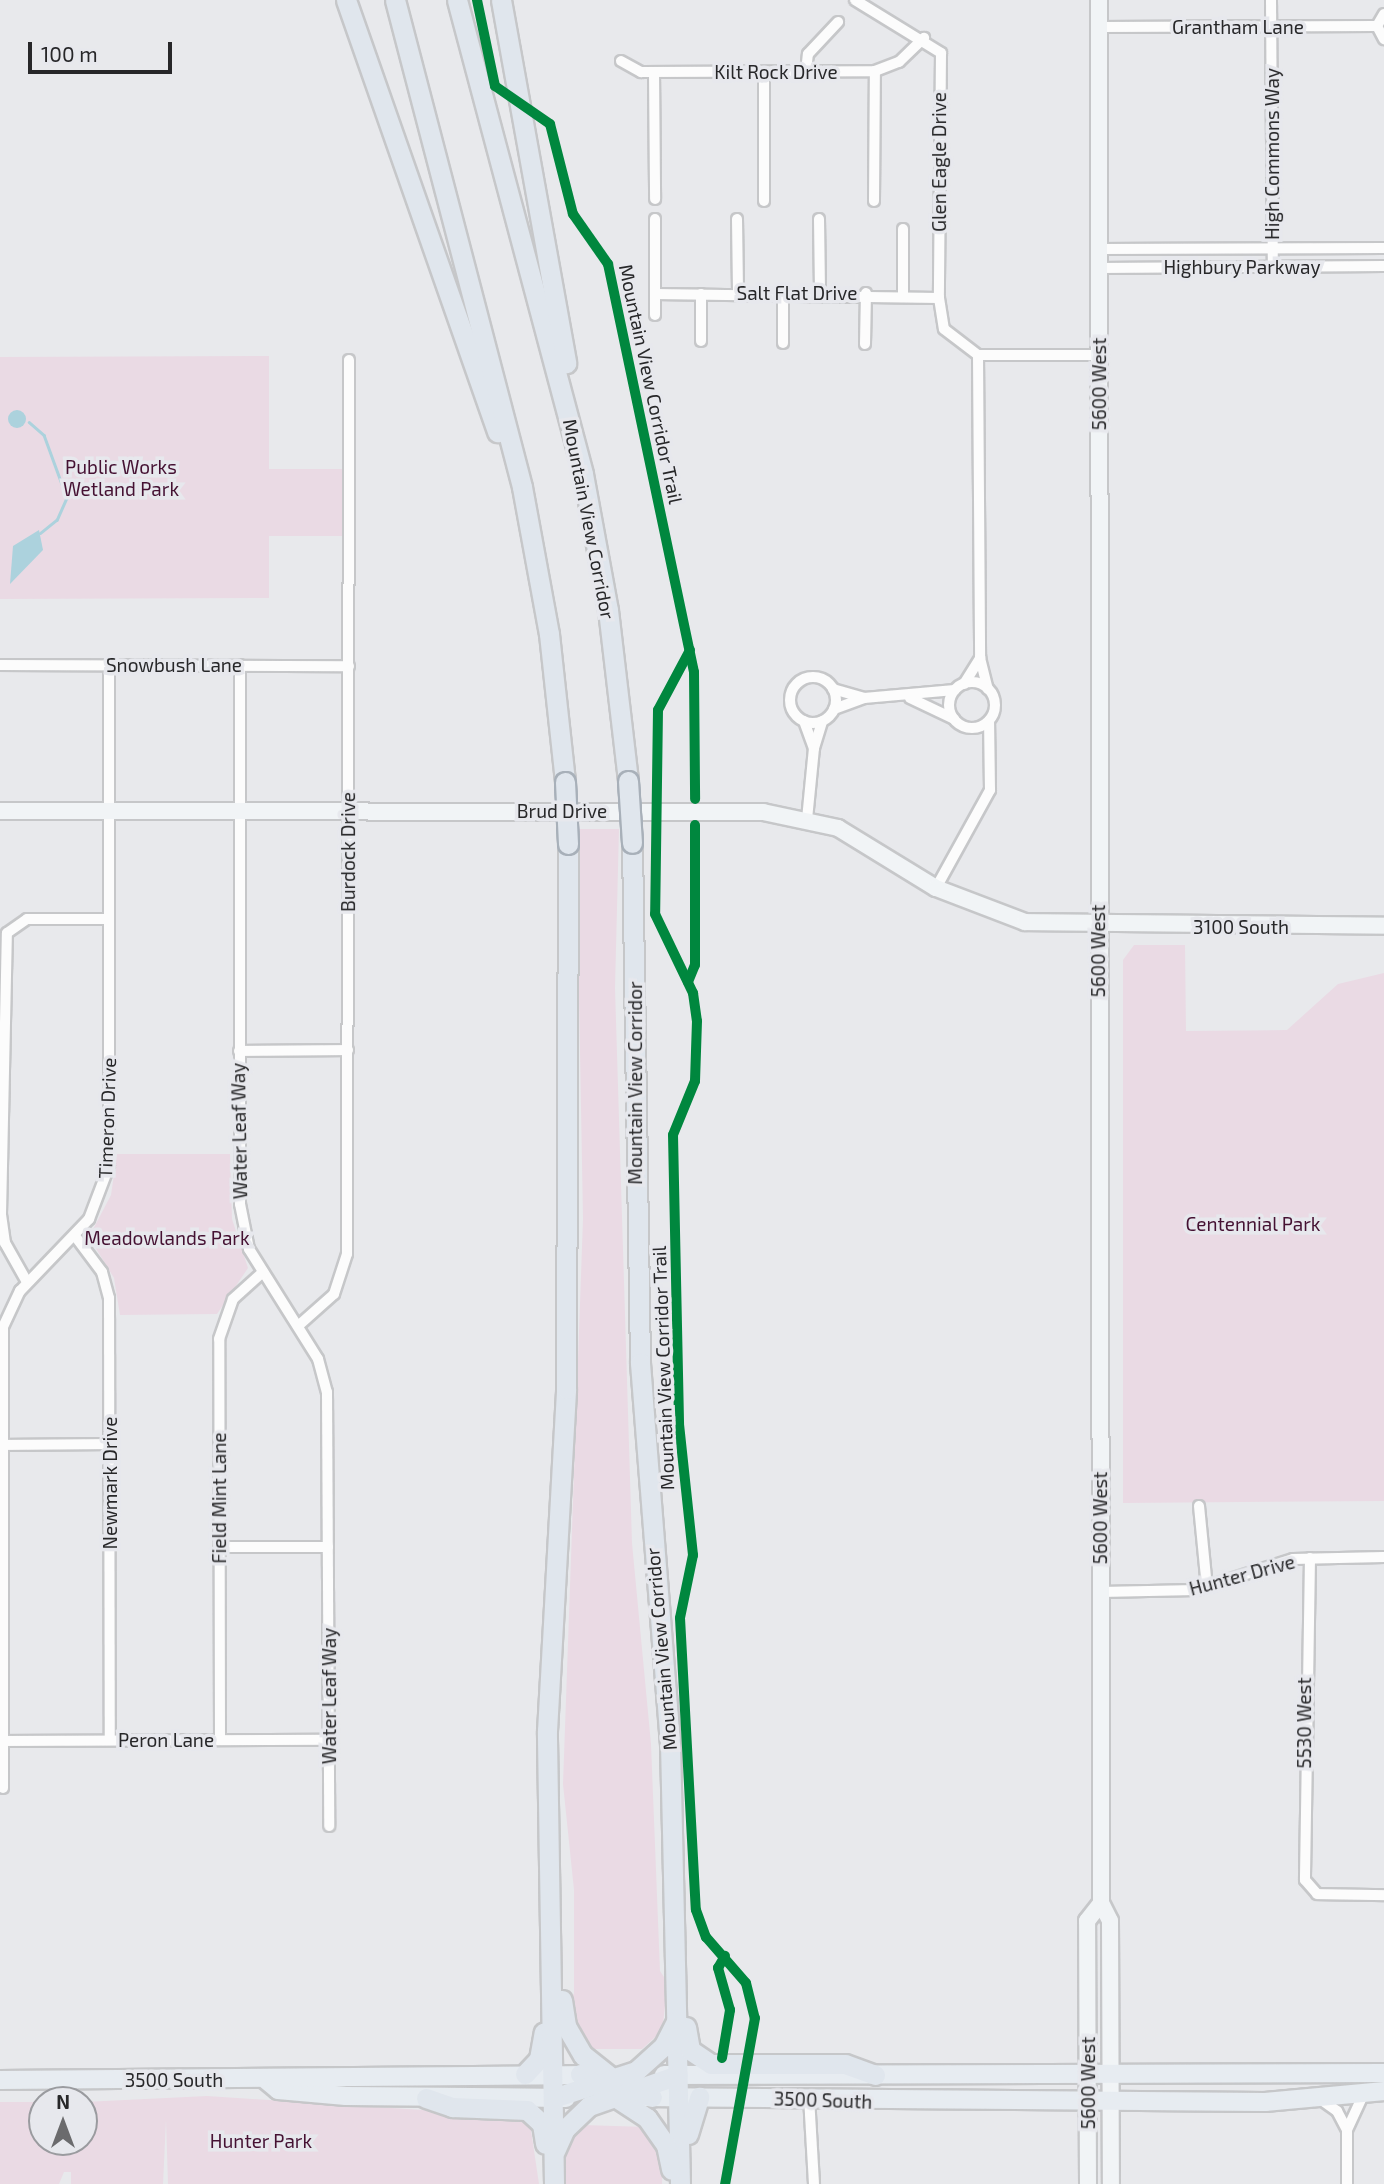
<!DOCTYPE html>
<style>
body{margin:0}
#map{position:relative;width:1384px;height:2184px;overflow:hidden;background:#e8e9ec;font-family:"Exo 2",sans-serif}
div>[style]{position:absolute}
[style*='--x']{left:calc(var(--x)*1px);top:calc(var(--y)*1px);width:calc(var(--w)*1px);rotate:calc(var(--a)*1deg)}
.green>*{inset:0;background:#eadae4}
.water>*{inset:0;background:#acd2dd}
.round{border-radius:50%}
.stream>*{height:2.5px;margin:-1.25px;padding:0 1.25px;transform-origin:1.25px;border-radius:1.25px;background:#acd2dd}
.roads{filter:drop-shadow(2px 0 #c6c7c9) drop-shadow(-2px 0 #c6c7c9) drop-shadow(0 2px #c6c7c9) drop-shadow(0 -2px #c6c7c9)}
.minor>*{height:10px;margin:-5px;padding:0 5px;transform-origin:5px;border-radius:5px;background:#fcfcfc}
.minor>.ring{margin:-5px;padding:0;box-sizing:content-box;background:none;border:10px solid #fcfcfc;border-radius:50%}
.secondary>*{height:16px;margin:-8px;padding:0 8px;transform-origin:8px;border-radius:8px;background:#f1f4f6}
.primary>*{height:18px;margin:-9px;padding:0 9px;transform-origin:9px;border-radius:9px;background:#e7ecf1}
.trunk>*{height:19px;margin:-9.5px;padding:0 9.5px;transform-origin:9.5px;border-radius:9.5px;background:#e0e6ed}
.bridges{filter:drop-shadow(2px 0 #a8b0b9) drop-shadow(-2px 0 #a8b0b9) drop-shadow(0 2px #a8b0b9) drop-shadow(0 -2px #a8b0b9)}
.trunk-bridge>*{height:19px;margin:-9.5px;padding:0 9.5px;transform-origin:9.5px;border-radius:9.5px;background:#e0e6ed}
.cycleway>*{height:10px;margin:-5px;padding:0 5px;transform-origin:5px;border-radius:5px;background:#00873e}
span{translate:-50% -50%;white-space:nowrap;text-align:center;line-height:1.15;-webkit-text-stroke:7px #e7e8ed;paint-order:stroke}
.street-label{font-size:19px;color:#272729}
.park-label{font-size:19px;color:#451233}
.north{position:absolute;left:28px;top:2086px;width:70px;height:70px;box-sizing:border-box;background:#e7e8ed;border:2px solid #9a9b9f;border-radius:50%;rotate:0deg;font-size:19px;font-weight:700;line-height:28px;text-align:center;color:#272729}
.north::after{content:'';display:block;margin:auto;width:24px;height:32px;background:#6b6b6d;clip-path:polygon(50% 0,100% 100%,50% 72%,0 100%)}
.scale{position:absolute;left:28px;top:42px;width:144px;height:32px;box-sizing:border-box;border:4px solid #272729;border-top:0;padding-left:9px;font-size:21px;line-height:24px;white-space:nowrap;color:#272729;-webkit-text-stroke:5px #e7e8ed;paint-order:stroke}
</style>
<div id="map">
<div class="green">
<i style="clip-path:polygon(269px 356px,269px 469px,342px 469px,342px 536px,269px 536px,269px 598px,0 599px,0 357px)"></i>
<i style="clip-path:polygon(576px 829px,619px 829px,615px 988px,632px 1543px,651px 1744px,660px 1971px,668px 1983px,662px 2031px,642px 2049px,587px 2049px,567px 1997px,574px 1994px,574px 1890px,563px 1784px,583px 1219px)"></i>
<i style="clip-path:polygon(1134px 945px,1185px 945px,1186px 1031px,1287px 1030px,1338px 984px,1384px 973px,1384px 1501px,1123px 1503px,1123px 960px)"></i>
<i style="clip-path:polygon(117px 1154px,230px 1154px,232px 1219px,248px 1268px,217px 1314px,120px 1315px,114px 1278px,89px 1237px,111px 1195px)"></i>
<i style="clip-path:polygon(207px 2096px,529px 2117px,539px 2184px,168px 2184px,166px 2120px,163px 2184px,71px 2184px,71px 2172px,64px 2172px,59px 2184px,0 2184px,0 2102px,42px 2102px,42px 2142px,84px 2142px,84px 2102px)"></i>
<i style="clip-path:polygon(582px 2125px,647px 2127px,663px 2162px,662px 2184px,562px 2184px,564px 2142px)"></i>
</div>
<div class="water">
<i class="round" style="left:8px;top:410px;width:18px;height:18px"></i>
<i style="clip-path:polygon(39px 530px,43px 550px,10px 584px,13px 546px)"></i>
</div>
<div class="stream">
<i style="--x:29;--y:422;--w:20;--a:41"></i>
<i style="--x:44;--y:435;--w:67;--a:69.9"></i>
<i style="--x:67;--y:498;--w:24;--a:114"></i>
<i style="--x:57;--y:520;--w:21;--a:141"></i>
</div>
<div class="roads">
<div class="minor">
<i style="--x:855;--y:0;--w:101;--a:31.6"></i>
<i style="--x:941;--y:53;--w:245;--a:90.5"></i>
<i style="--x:939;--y:298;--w:31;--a:81"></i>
<i style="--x:944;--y:329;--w:43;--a:37.4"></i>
<i style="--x:978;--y:355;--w:121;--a:0"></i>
<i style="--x:1271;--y:0;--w:267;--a:89.6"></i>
<i style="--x:1384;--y:14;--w:14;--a:120"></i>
<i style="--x:1377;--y:26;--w:15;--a:62"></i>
<i style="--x:1099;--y:27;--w:278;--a:-0.2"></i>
<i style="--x:621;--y:61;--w:23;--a:29"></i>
<i style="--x:641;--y:72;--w:234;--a:-0.2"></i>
<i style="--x:875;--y:71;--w:26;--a:-21"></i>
<i style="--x:899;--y:62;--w:35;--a:-44"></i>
<i style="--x:654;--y:72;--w:127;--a:89.5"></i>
<i style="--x:764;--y:72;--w:129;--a:90"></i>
<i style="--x:806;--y:72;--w:18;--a:-84"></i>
<i style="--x:808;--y:54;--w:44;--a:-46.8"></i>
<i style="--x:874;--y:201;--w:130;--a:-89.6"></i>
<i style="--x:655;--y:219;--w:96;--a:90"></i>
<i style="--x:737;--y:219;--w:75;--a:89.2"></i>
<i style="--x:819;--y:219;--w:74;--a:89.2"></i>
<i style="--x:903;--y:229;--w:68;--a:90"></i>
<i style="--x:1099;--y:249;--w:285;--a:-0.2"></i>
<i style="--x:1099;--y:268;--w:285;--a:-0.4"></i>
<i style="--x:655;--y:294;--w:284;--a:0.8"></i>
<i style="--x:701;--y:294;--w:47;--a:90"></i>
<i style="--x:783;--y:294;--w:49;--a:90"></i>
<i style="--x:865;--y:344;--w:51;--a:-88.9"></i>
<i style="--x:978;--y:355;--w:303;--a:89.6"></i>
<i style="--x:980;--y:658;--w:32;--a:76"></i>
<i style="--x:0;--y:665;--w:349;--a:0.2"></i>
<i style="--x:240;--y:665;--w:539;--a:90"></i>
<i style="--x:240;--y:1204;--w:46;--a:78.7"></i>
<i style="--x:249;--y:1249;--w:130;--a:57.9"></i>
<i style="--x:318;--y:1359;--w:34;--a:75"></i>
<i style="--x:327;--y:1392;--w:434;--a:89.7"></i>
<i class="ring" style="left:790px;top:677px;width:36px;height:36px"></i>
<i class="ring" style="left:949px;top:682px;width:36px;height:36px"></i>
<i style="--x:964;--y:684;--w:31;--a:-58"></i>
<i style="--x:833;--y:689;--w:32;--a:16"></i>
<i style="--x:910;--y:698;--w:49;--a:25.5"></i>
<i style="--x:834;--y:709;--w:32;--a:-20"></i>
<i style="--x:864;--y:698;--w:91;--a:-5"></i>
<i style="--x:804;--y:721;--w:29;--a:70"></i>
<i style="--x:814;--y:748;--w:71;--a:95.6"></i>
<i style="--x:814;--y:748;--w:28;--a:-73"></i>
<i style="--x:936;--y:888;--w:112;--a:-61.1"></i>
<i style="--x:990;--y:790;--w:69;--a:-90.8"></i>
<i style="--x:239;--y:1051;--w:109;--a:-0.5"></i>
<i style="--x:75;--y:1236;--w:45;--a:53.1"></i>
<i style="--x:102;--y:1272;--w:27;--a:75"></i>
<i style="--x:109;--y:1298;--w:442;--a:89.9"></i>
<i style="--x:27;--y:1282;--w:45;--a:-119.4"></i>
<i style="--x:5;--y:1243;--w:29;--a:-98"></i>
<i style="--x:1;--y:1214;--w:281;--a:-88.8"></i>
<i style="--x:7;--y:933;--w:24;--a:-35"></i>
<i style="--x:27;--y:919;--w:82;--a:0"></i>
<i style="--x:298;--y:1326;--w:48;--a:-41.6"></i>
<i style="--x:334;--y:1294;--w:42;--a:-72"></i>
<i style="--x:347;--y:1254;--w:894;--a:-89.87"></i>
<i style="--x:0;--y:1445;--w:109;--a:-0.5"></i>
<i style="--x:1199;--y:1506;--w:81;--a:84.4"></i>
<i style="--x:219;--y:1547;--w:109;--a:0"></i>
<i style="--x:1310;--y:1558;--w:322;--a:90.9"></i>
<i style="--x:1305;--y:1880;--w:18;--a:49"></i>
<i style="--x:1317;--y:1894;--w:67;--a:0.9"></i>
<i style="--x:1101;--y:1592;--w:95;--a:-1.2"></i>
<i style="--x:1196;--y:1590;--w:102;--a:-17.7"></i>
<i style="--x:1293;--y:1559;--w:91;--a:-1.3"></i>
<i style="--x:220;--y:1740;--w:401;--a:-90.1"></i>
<i style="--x:219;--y:1339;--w:42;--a:-70.7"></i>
<i style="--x:233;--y:1299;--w:40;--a:-42"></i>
<i style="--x:3;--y:1741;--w:326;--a:-0.2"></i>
<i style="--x:3;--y:1788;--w:461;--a:-90"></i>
<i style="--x:3;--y:1327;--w:40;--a:-65"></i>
<i style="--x:20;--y:1291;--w:100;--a:-46.2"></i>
<i style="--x:89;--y:1219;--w:57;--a:-69.3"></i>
<i style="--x:109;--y:1166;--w:501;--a:-90"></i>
<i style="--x:809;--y:2097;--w:87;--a:86.7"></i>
<i style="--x:1320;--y:2099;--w:21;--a:35"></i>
<i style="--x:1337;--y:2111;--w:21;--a:62"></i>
<i style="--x:1347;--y:2184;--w:54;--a:-90"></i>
<i style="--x:1347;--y:2130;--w:41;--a:-65.3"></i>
</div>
<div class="secondary">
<i style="--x:1099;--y:0;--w:1903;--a:89.94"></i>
<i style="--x:1101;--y:1903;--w:20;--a:63"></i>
<i style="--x:1110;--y:1921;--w:263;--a:89.8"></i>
<i style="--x:0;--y:811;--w:763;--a:0.08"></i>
<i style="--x:763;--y:812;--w:77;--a:12"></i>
<i style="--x:838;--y:828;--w:115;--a:31.5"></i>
<i style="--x:936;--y:888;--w:95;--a:20.9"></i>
<i style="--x:1025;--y:922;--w:359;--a:0.6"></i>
<i style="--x:1088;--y:2184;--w:263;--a:-90.2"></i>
<i style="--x:1087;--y:1921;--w:23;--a:-52"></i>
</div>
<div class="primary">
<i style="--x:664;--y:2075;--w:720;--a:-0.16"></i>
<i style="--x:265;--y:2079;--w:17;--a:40"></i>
<i style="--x:278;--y:2090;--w:68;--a:5"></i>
<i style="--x:346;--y:2096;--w:220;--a:0.5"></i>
<i style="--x:0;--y:2080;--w:594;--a:-0.48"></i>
<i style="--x:639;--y:2097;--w:626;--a:0.46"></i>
<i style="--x:1265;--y:2102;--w:120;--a:-5.3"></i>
</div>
<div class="trunk">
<i style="--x:346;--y:0;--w:458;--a:70.7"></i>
<i style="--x:395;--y:0;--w:503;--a:75.38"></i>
<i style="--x:522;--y:487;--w:149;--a:79.6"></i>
<i style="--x:549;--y:634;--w:149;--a:83.8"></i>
<i style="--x:457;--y:0;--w:490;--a:75.1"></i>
<i style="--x:583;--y:474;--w:138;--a:79.6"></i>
<i style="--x:608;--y:610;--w:172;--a:83.3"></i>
<i style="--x:501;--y:0;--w:369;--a:79.8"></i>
<i style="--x:632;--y:843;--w:520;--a:89.12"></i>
<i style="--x:640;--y:1363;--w:381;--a:85.5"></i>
<i style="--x:670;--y:1743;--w:441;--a:88.7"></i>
<i style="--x:562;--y:2000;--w:26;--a:81"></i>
<i style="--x:566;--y:2026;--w:34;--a:60"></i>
<i style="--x:583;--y:2055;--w:55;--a:38.3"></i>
<i style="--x:626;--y:2089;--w:27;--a:17"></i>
<i style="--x:686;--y:2027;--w:23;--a:80"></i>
<i style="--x:690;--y:2050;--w:25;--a:34"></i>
<i style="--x:711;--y:2064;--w:134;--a:0"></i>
<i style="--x:845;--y:2064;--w:32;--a:20"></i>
<i style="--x:525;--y:2074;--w:21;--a:-47"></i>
<i style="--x:539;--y:2059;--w:27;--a:-80"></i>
<i style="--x:580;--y:2074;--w:80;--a:33.3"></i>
<i style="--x:647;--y:2118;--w:33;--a:55"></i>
<i style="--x:666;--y:2145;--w:25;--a:78"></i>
<i style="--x:426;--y:2098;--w:28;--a:19"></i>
<i style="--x:452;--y:2107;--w:75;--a:2.3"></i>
<i style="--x:527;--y:2110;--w:21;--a:43"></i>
<i style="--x:542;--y:2124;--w:20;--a:81"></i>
<i style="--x:553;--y:2098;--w:87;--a:-18"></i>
<i style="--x:636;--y:2071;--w:36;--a:-42"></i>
<i style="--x:663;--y:2047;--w:28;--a:-63"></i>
<i style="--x:688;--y:2134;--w:39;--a:-73"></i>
<i style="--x:555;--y:2151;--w:24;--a:-66"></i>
<i style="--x:565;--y:2129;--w:33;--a:-44"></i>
<i style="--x:589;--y:2106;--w:94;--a:-19.2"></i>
<i style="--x:554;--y:2184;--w:453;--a:-90.9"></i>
<i style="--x:547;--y:1731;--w:343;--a:-86.8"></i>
<i style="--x:566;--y:1389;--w:545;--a:-89.79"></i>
</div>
</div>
<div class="bridges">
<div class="trunk-bridge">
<i style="--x:628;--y:781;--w:62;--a:86.3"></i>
<i style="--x:565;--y:782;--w:62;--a:87.2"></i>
</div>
</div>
<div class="cycleway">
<i style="--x:477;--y:0;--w:88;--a:78.2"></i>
<i style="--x:495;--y:86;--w:67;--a:34.6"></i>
<i style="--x:550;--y:124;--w:93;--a:75.7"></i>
<i style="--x:573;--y:214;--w:61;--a:55"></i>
<i style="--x:608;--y:264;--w:417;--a:78.1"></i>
<i style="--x:694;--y:672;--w:127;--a:89.5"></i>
<i style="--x:690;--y:650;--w:68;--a:118.1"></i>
<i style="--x:658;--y:710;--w:204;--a:90.8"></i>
<i style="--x:655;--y:914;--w:88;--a:64.3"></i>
<i style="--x:693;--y:993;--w:28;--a:82"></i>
<i style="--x:697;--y:1021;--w:60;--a:91.9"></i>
<i style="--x:695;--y:1081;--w:58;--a:112.2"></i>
<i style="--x:673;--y:1135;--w:289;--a:88.8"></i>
<i style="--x:679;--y:1424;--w:132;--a:83.9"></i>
<i style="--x:693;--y:1555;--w:64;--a:101.7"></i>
<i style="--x:680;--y:1618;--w:292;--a:86.9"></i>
<i style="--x:696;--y:1910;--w:29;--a:70"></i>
<i style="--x:706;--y:1937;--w:61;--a:49"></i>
<i style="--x:746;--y:1983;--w:36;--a:76"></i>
<i style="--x:755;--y:2018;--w:169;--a:100.2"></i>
<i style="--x:688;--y:982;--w:18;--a:-68"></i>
<i style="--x:695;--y:965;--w:140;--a:-90"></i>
<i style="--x:722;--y:2058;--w:49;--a:-80.5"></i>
<i style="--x:730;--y:2010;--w:44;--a:-105.9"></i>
<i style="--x:718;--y:1968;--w:14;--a:-60"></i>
</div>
<div class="street-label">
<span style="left:1238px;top:27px">Grantham Lane</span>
<span style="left:776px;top:72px">Kilt Rock Drive</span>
<span style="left:1272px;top:154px;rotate:-90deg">High Commons Way</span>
<span style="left:939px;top:162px;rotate:-90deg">Glen Eagle Drive</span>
<span style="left:1242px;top:267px">Highbury Parkway</span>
<span style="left:797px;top:293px">Salt Flat Drive</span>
<span style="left:651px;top:384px;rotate:78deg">Mountain View Corridor Trail</span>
<span style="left:1099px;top:384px;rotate:-90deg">5600 West</span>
<span style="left:589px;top:519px;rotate:79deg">Mountain View Corridor</span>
<span style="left:174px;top:665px">Snowbush Lane</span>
<span style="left:562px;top:811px">Brud Drive</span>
<span style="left:348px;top:852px;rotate:-90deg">Burdock Drive</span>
<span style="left:1241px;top:927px">3100 South</span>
<span style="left:1098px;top:951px;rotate:-90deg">5600 West</span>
<span style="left:635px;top:1083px;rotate:-90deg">Mountain View Corridor</span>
<span style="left:107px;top:1118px;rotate:-88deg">Timeron Drive</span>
<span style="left:239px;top:1131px;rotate:-91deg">Water Leaf Way</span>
<span style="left:663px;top:1368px;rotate:-92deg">Mountain View Corridor Trail</span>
<span style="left:110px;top:1483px;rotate:-90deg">Newmark Drive</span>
<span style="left:219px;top:1498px;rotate:-90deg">Field Mint Lane</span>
<span style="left:1100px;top:1518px;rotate:-90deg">5600 West</span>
<span style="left:1242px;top:1575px;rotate:-15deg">Hunter Drive</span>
<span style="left:661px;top:1649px;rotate:-95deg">Mountain View Corridor</span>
<span style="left:329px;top:1696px;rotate:-90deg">Water Leaf Way</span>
<span style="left:1304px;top:1723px;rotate:-90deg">5530 West</span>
<span style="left:166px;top:1740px">Peron Lane</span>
<span style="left:174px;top:2080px">3500 South</span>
<span style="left:1088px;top:2083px;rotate:-90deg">5600 West</span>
<span style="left:823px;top:2100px;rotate:2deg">3500 South</span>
</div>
<div class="park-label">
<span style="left:121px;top:478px">Public Works<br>Wetland Park</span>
<span style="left:1253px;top:1224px">Centennial Park</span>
<span style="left:167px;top:1238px">Meadowlands Park</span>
<span style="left:261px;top:2141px">Hunter Park</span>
</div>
<div class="north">N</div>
<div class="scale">100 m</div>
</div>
